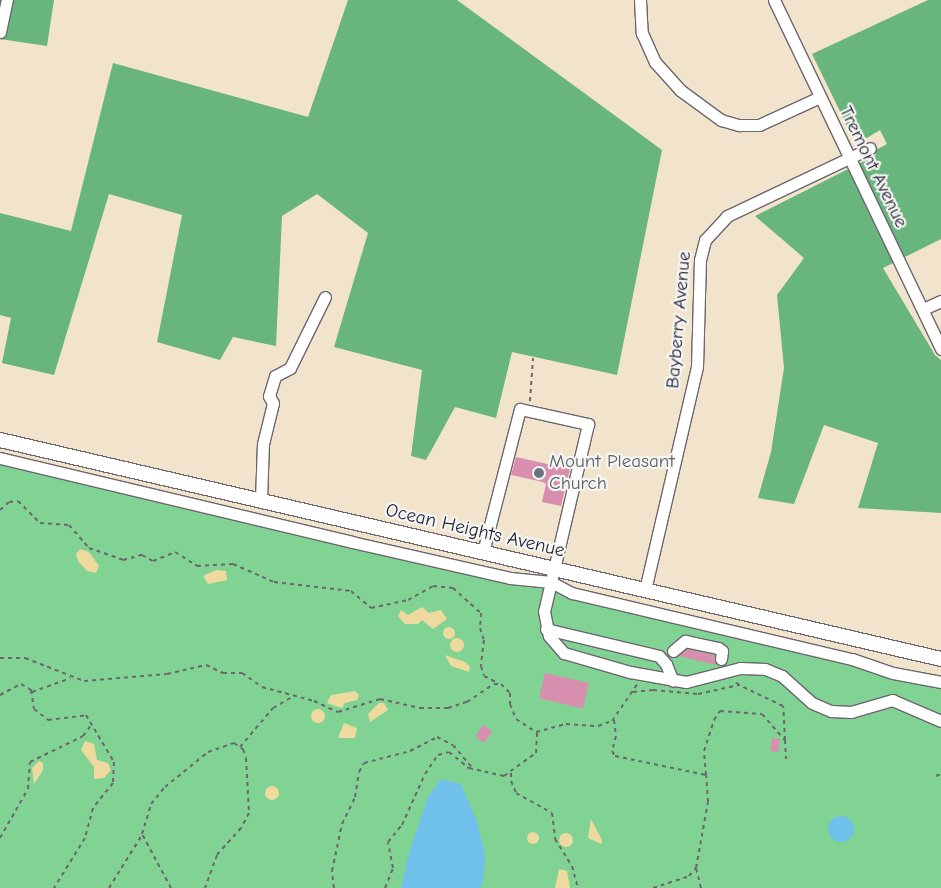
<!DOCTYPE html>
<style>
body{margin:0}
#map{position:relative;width:941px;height:888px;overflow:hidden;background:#f2e4cc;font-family:"Comic Neue",sans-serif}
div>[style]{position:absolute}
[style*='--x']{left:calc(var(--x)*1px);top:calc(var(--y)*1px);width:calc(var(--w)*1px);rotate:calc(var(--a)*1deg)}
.green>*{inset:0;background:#81d394}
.forest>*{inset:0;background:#68b57e}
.sand>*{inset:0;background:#eeda9e}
.round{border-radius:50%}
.water>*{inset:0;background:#6fc0ea}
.building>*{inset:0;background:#d88eae;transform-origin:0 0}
.path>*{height:2px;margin-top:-1px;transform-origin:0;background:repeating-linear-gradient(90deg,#6b666e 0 4px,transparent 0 8px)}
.roads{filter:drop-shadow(1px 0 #6b666e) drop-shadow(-1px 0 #6b666e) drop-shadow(0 1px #6b666e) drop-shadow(0 -1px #6b666e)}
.minor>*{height:11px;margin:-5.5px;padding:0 5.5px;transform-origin:5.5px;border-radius:5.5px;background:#fff}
.major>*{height:14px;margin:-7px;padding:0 7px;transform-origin:7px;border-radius:7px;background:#fff}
.dots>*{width:14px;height:14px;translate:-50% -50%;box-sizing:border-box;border:2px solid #f6f6f2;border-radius:50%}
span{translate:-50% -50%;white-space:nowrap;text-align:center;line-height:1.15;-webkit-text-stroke:4.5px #f6f6f2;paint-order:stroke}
.street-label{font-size:19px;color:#22223b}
.worship-label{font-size:19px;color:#5b616d}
.left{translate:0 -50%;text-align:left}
</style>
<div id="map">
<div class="green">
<i style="clip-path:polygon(0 457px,941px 683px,941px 888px,0 888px)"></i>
</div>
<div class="forest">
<i style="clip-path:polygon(0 0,54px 0,47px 46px,0 39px)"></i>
<i style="clip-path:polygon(348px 0,457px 0,662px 150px,617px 375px,512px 352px,496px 418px,455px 407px,426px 460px,411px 456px,422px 370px,334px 347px,368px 233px,317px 194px,282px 216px,276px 346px,233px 337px,220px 360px,157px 342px,182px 215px,109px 194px,54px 375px,2px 363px,11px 318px,0 315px,0 213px,71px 231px,113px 63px,308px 117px)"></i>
<i style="clip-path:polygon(928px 0,941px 0,941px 239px,883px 268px,935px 355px,941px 360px,941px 513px,858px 508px,878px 443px,824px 425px,794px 504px,758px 498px,771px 452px,784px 368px,777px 295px,804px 258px,755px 216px,876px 155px,874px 151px,887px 144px,880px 130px,867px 138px,852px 136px,812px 54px)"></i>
</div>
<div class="sand">
<i style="clip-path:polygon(80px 549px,89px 552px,99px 566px,96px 573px,87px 571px,78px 561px,76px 554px)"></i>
<i style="clip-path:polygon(216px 570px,226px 571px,227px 580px,208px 584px,203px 576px)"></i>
<i style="clip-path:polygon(422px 607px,429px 613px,441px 610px,447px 619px,433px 629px,422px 620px,418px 624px,405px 624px,398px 616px,401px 610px,408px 615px)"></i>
<i class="round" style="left:443px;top:627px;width:12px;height:12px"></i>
<i class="round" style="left:450px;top:638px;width:14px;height:14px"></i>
<i style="clip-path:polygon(445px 655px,465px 662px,470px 667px,469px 672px,451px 666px)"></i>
<i style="clip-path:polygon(355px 691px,359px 695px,357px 700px,345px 703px,342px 708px,327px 703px,331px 695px)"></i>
<i style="clip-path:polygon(379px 703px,384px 703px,388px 710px,370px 722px,368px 714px)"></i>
<i class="round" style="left:311px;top:709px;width:14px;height:14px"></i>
<i style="clip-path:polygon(344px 723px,357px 728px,355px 738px,338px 738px)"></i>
<i style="clip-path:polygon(85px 741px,94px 744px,97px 760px,108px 763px,111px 770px,104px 778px,94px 779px,94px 767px,81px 750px)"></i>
<i style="clip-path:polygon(39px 761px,43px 763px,43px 770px,34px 784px,32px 768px)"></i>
<i class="round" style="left:265px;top:786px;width:14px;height:14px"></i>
<i style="clip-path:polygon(591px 819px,602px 840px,602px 844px,588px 838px)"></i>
<i class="round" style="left:527px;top:832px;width:12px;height:12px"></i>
<i class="round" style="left:559px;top:833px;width:14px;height:14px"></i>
<i style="clip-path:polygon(559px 869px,567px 871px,570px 888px,555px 888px)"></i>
</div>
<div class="water">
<i style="clip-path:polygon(441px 779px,461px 784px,477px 822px,485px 855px,483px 881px,480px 888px,401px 888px,409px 853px,428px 797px)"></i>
<i class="round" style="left:828px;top:816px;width:26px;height:26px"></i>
</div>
<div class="building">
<i style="clip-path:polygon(516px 457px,570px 469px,561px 506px,542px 502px,546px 484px,543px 482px,511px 475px)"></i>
<i style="clip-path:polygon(687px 649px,714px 655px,716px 665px,679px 656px)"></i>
<i style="left:545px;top:673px;width:45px;height:26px;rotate:13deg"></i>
<i style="left:483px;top:725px;width:11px;height:14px;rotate:34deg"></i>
<i style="left:772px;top:738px;width:8px;height:13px;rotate:7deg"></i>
</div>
<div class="path">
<i style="--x:530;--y:401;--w:43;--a:-86"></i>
<i style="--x:0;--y:510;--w:12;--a:-42"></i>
<i style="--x:9;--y:502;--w:9;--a:-6"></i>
<i style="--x:18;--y:501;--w:31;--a:45"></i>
<i style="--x:40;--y:523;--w:29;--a:4"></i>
<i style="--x:69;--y:525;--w:30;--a:49"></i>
<i style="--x:89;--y:548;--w:36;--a:19"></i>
<i style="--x:123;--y:560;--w:20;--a:-15"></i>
<i style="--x:142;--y:555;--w:13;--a:29"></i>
<i style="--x:153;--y:561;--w:24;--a:-22"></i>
<i style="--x:175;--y:552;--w:26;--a:32"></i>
<i style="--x:197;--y:566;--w:36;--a:-3"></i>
<i style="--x:233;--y:564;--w:45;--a:23.7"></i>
<i style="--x:274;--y:582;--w:78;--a:6.7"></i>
<i style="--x:351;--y:591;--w:26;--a:40"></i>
<i style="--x:371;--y:608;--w:38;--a:-12"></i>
<i style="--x:408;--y:600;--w:29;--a:-29"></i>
<i style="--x:433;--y:586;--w:20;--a:6"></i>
<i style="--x:453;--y:588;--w:38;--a:42"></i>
<i style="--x:481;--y:613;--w:15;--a:94"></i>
<i style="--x:480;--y:628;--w:13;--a:72"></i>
<i style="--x:484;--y:640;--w:26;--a:97"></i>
<i style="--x:481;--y:666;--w:10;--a:73"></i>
<i style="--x:484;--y:676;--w:16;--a:27"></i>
<i style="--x:0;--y:658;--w:25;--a:0"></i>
<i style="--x:25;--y:658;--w:63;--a:21.3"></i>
<i style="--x:84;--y:681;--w:83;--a:-4.8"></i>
<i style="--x:167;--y:674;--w:40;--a:-13"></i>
<i style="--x:206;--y:665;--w:19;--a:25"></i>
<i style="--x:223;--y:673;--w:19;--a:0"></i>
<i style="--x:242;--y:673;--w:24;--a:35"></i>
<i style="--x:262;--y:687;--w:54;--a:15.1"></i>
<i style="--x:314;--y:701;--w:26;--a:25"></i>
<i style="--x:338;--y:712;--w:44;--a:-17.2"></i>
<i style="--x:380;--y:699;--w:41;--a:12.7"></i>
<i style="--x:420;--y:708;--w:28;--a:0"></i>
<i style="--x:448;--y:708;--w:20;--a:-18"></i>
<i style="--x:467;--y:702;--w:32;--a:-34"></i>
<i style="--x:494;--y:684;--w:7;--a:0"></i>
<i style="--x:501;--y:684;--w:13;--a:45"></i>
<i style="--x:510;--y:693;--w:11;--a:90"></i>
<i style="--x:510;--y:704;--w:16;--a:68"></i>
<i style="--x:516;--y:719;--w:24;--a:33"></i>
<i style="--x:536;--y:732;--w:31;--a:-15"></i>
<i style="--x:566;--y:724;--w:32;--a:4"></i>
<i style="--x:598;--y:726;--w:15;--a:-20"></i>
<i style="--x:612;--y:721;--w:46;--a:-55.6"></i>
<i style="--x:32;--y:692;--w:41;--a:-19.7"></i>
<i style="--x:633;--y:692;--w:20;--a:-6"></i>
<i style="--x:653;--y:690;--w:45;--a:5.1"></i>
<i style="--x:698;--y:694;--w:42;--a:-12.4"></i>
<i style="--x:739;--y:685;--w:8;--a:-140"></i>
<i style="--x:0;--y:695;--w:24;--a:-28"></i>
<i style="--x:21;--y:684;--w:12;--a:31"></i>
<i style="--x:31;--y:690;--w:19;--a:81"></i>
<i style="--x:34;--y:709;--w:18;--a:38"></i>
<i style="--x:48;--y:720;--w:38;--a:-7"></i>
<i style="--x:86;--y:715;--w:55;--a:59.2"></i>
<i style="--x:114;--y:762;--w:21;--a:93"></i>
<i style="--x:113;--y:783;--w:32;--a:129"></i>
<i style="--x:93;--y:808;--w:31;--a:105"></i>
<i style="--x:85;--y:838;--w:59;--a:121.8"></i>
<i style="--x:614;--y:720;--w:16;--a:83"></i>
<i style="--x:616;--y:736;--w:16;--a:105"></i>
<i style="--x:612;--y:751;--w:6;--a:59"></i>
<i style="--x:615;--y:756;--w:93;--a:11.8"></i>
<i style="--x:706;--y:775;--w:24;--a:-95"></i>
<i style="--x:704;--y:751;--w:33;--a:-72"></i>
<i style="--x:714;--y:720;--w:11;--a:-56"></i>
<i style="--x:720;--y:711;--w:42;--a:4.1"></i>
<i style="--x:762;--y:714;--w:35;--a:49"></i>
<i style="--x:785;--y:740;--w:34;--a:-93"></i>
<i style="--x:783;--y:706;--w:49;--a:-154.5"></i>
<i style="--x:785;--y:740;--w:19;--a:87"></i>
<i style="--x:240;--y:747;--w:51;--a:-49.8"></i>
<i style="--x:273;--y:708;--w:22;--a:-30"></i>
<i style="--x:511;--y:773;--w:8;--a:90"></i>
<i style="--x:511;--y:781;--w:13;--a:67"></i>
<i style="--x:516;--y:793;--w:41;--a:29.1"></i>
<i style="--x:552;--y:813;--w:26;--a:83"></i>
<i style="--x:555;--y:839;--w:32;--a:58"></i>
<i style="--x:572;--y:866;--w:23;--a:75"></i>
<i style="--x:936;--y:776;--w:5;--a:-22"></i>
<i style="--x:0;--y:838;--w:56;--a:-60.3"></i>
<i style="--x:28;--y:789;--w:27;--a:-86"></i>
<i style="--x:30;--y:762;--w:59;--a:-26.1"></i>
<i style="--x:83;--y:736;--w:15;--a:-53"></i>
<i style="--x:109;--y:888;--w:62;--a:-58.1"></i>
<i style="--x:171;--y:888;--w:61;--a:-118.2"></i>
<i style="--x:142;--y:834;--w:31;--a:-73"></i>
<i style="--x:151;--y:804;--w:22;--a:-51"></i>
<i style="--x:165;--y:787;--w:55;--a:-39.1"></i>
<i style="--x:208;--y:752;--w:28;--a:-19"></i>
<i style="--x:234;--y:743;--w:11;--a:34"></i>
<i style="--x:243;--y:749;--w:9;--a:72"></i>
<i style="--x:246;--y:758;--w:55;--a:86.9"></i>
<i style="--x:249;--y:813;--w:17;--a:118"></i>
<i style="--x:241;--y:828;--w:36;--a:132"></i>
<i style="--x:217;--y:855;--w:35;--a:110"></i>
<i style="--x:334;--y:888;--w:17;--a:-97"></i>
<i style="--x:332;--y:871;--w:48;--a:-78"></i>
<i style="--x:342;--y:824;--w:30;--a:-64"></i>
<i style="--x:355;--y:797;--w:25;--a:-81"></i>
<i style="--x:359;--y:772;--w:10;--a:-61"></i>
<i style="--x:364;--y:763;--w:48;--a:-14.6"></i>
<i style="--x:410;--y:751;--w:30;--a:-27"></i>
<i style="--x:437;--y:737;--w:18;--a:27"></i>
<i style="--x:453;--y:745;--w:30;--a:50"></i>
<i style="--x:385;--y:888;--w:22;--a:-68"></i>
<i style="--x:393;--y:868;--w:26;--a:-101"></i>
<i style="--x:388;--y:842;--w:22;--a:-51"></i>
<i style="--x:402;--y:825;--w:56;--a:-65.7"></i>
<i style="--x:425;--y:774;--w:23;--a:-56"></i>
<i style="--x:438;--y:755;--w:11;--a:-15"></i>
<i style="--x:449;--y:752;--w:26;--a:39"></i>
<i style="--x:469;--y:768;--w:36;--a:13"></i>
<i style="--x:504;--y:776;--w:39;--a:-36"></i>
<i style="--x:536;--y:753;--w:21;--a:-87"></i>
<i style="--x:653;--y:888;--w:38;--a:-18"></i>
<i style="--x:689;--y:876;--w:11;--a:-49"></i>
<i style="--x:701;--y:888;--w:21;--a:-104"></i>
<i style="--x:696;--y:868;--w:67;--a:-79.7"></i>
<i style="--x:708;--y:802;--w:27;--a:-94"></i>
</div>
<div class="roads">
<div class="minor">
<i style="--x:640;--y:0;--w:33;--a:87"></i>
<i style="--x:642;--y:33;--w:32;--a:66"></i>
<i style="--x:655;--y:62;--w:38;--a:48"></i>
<i style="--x:680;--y:90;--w:51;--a:36.2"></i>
<i style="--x:721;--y:120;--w:19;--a:16"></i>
<i style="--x:739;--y:125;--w:20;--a:0"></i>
<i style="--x:759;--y:125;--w:67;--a:-24.7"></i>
<i style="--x:774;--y:0;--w:387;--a:64.4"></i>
<i style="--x:0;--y:32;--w:33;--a:-78"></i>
<i style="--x:923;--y:309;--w:20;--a:-24"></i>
<i style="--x:0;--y:458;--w:362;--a:13.4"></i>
<i style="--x:352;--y:542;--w:162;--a:12.8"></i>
<i style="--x:510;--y:578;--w:41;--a:5.6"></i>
<i style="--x:551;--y:582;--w:24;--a:28"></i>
<i style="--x:572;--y:593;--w:288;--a:13.3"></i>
<i style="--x:852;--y:659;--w:43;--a:18.9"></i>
<i style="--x:893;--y:673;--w:49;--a:10.6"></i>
<i style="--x:261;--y:500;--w:56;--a:-88"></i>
<i style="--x:263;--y:444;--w:42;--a:-76.3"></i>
<i style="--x:273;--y:403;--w:8;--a:-120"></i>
<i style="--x:269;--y:396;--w:21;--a:-73"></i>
<i style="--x:275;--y:376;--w:17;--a:-28"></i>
<i style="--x:290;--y:368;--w:79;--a:-63.8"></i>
<i style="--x:483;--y:552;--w:148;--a:-75.5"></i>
<i style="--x:520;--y:409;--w:70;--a:12.4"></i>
<i style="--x:588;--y:424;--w:192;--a:103.2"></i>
<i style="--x:544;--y:611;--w:25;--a:79"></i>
<i style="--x:549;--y:636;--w:23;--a:49"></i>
<i style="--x:564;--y:653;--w:69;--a:16.1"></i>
<i style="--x:630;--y:672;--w:57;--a:10.1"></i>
<i style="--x:686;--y:682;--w:56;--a:-14.5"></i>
<i style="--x:740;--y:668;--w:25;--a:2"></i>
<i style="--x:765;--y:669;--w:18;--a:22"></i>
<i style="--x:782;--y:676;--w:40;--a:42"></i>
<i style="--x:812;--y:703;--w:21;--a:23"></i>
<i style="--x:831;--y:711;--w:20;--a:3"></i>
<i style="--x:851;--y:712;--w:43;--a:-16.3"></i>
<i style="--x:892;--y:700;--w:53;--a:23.2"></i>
<i style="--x:645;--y:590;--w:229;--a:-76.9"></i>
<i style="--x:697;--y:367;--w:107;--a:-88.4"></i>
<i style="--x:700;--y:260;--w:21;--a:-76"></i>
<i style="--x:705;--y:240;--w:33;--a:-47"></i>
<i style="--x:727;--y:216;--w:158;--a:-25.4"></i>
<i style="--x:546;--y:629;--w:116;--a:13.4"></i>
<i style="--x:659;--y:656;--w:11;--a:49"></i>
<i style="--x:666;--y:664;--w:18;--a:68"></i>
<i style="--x:673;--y:651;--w:16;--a:-40"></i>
<i style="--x:685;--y:641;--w:34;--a:12"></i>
<i style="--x:718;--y:648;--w:5;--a:37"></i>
<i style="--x:722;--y:651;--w:8;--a:97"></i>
</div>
<div class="major">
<i style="--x:0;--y:440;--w:966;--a:13.1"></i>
</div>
</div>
<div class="dots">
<i style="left:539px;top:473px;background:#6b7280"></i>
</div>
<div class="street-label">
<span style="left:873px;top:167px;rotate:64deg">Tremont Avenue</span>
<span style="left:679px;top:320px;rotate:-85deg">Bayberry Avenue</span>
<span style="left:475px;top:531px;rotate:13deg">Ocean Heights Avenue</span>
</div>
<div class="worship-label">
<span class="left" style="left:549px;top:473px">Mount Pleasant<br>Church</span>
</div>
</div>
